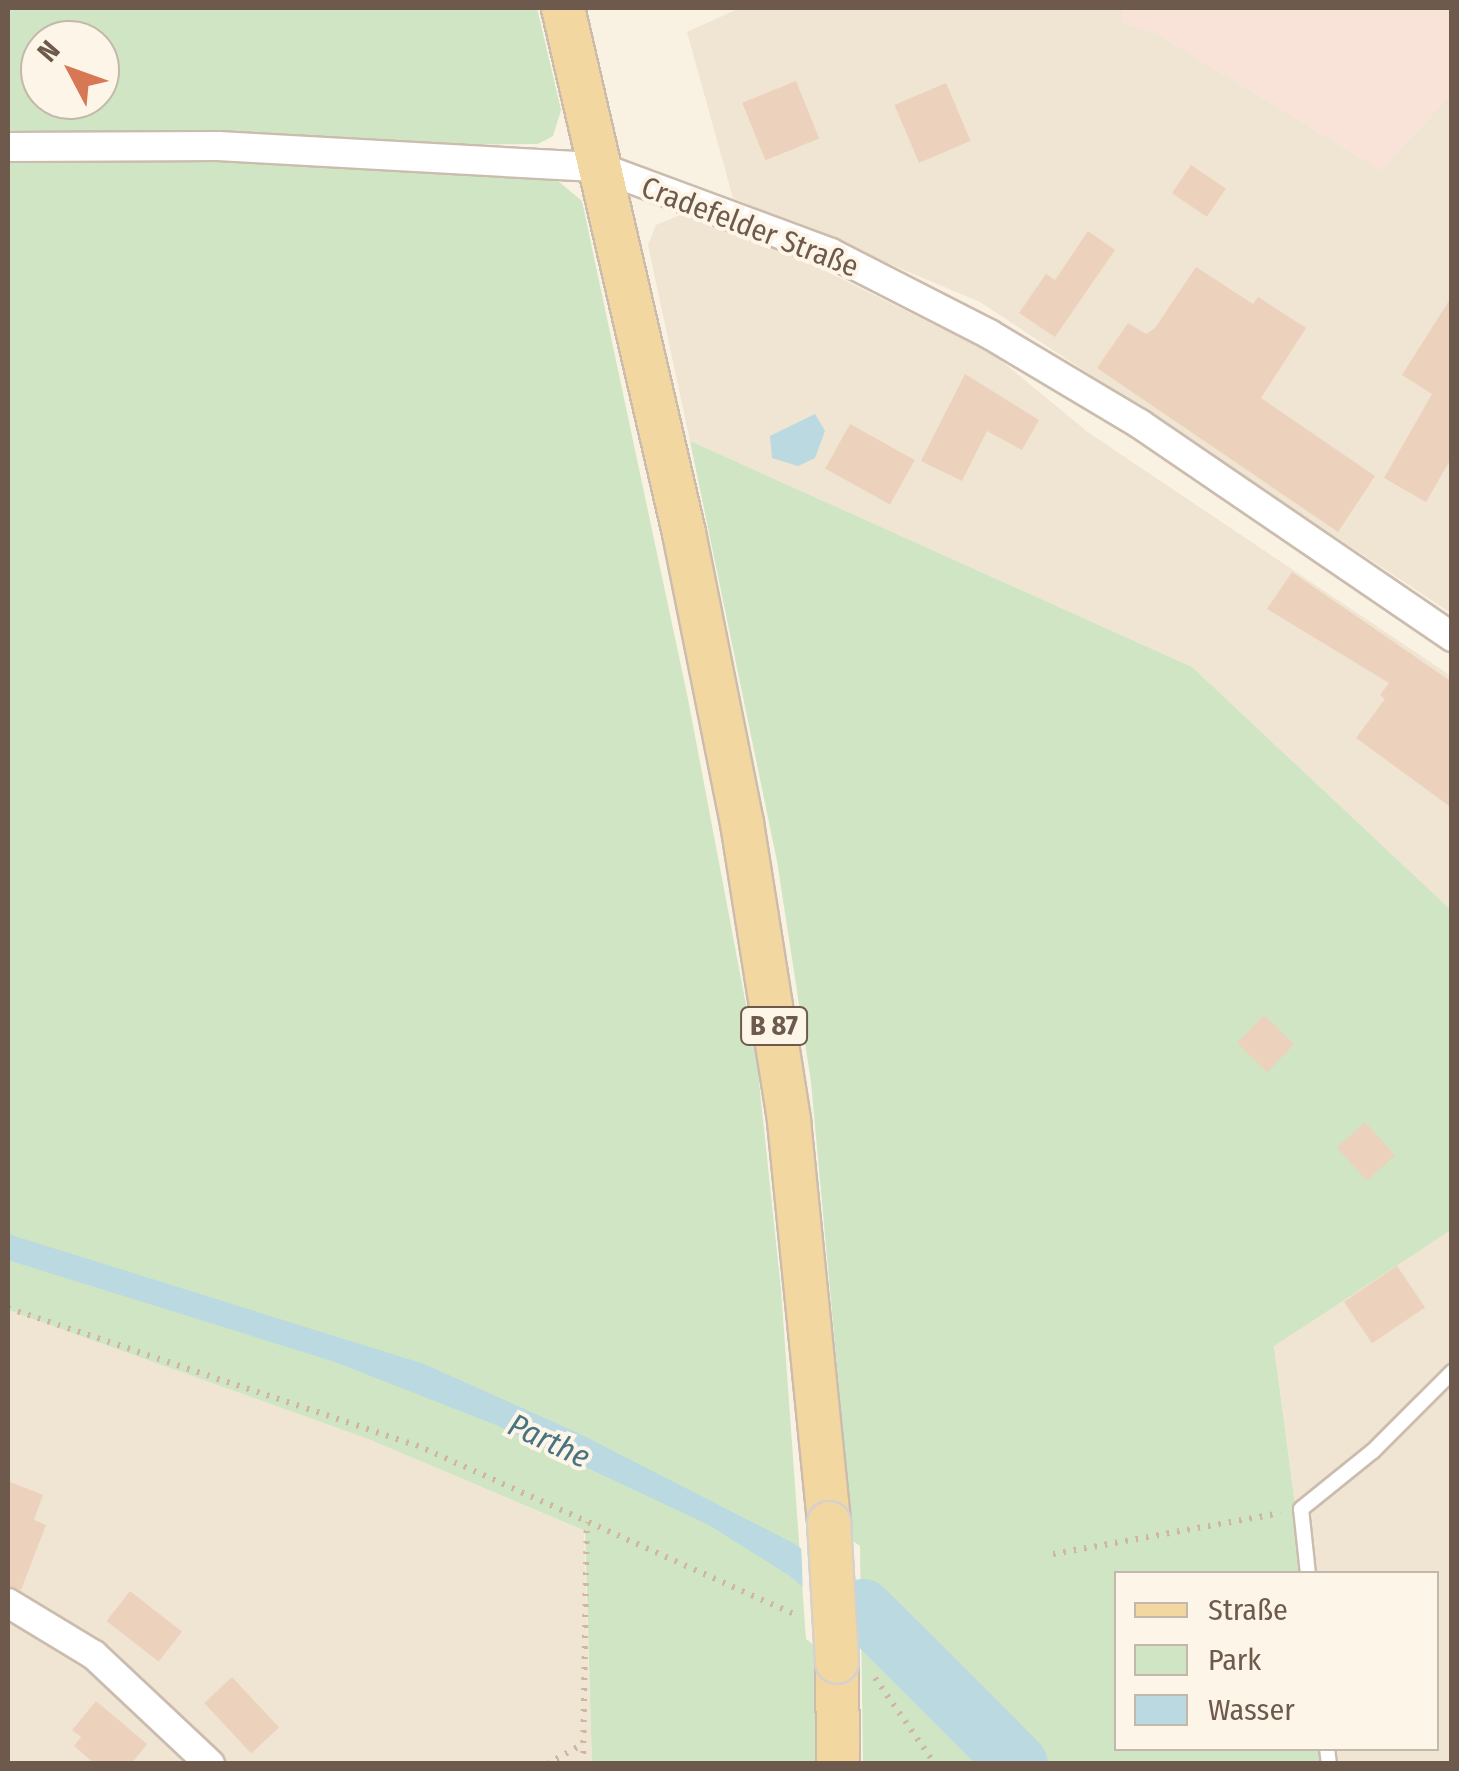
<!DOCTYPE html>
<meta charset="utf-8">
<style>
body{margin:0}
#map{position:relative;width:1459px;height:1771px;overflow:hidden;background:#f9f2e3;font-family:"Fira Sans Condensed",sans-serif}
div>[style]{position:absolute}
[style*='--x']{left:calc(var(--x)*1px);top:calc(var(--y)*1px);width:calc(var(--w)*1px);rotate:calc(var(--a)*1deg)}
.residential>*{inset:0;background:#f0e4d2}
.commercial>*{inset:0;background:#f9e3d8}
.green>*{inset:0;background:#cfe5c3}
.water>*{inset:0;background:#bad9e0}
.pier>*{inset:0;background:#f9f2e3}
.river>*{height:60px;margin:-30px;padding:0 30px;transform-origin:30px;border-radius:30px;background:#bad9e0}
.building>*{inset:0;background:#ecd2bd;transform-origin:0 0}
.path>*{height:6px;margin-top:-3px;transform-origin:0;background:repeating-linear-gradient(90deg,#d0b5a1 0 2.5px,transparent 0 10.5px)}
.roads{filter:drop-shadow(2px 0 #cbbcae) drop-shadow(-2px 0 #cbbcae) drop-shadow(0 2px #cbbcae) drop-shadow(0 -2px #cbbcae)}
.service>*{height:14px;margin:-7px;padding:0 7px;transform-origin:7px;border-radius:7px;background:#fff}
.minor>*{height:28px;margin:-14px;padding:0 14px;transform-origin:14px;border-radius:14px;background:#fff}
.primary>*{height:42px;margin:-21px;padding:0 21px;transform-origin:21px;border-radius:21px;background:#f2d7a1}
.bridges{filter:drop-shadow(2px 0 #d6d1cd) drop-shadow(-2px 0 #d6d1cd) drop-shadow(0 2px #d6d1cd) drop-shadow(0 -2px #d6d1cd)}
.primary-bridge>*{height:42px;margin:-21px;padding:0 21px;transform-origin:21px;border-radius:21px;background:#f2d7a1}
span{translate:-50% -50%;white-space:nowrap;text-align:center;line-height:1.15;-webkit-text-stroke:8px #fdf6e8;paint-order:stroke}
.shield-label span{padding:2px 8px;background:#fdf6e8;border:2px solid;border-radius:8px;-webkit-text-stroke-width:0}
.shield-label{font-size:28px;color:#6e5a4c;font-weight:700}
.street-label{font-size:30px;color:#6e5a4c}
.water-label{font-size:32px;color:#487480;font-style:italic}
.frame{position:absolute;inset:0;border:10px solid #6e5a4c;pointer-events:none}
.legend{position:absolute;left:1114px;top:1571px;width:325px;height:180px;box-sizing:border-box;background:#fdf6e8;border:2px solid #c4b8aa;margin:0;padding:12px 18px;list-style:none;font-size:30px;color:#6e5a4c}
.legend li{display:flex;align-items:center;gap:20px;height:50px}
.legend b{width:50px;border:2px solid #c4b8aa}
.north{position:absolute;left:20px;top:20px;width:100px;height:100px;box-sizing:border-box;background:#fdf6e8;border:2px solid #c4b8aa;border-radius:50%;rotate:311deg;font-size:28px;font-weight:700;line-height:40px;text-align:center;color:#6e5a4c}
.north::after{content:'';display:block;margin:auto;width:35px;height:45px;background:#d77754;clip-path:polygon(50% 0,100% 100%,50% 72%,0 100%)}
</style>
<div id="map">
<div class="residential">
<i style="clip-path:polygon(740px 8px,1124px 8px,1122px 22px,1159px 35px,1381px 170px,1451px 94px,1451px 613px,980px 302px,733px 198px,687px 32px)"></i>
<i style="clip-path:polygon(683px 214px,777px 247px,993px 354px,1089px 433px,1451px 676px,1451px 910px,1192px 667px,690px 441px,648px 245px,656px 225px)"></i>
<i style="clip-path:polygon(1451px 1230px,1451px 1763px,1330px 1763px,1328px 1749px,1436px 1748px,1436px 1574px,1304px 1573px,1274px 1345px)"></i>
<i style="clip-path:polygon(8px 1310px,374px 1441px,584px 1531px,592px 1763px,8px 1763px)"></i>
</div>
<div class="commercial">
<i style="clip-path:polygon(1124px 8px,1451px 8px,1451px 94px,1381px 170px,1159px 35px,1122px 22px)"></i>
</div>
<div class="green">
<i style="clip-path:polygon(evenodd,8px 8px,537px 8px,561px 110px,553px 136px,538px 144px,228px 147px,558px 181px,582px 201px,688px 699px,757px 1063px,781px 1290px,806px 1639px,815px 1646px,815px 1763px,592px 1763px,585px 1531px,371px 1440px,8px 1310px,8px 8px,40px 40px,100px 40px,100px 100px,40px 100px,40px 40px)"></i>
<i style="clip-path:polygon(690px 441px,1192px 667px,1451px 910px,1451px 1230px,1274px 1346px,1304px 1573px,1116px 1574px,1116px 1748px,1327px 1749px,1329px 1763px,863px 1763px,860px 1546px,853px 1541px,811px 1082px,777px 861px)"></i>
</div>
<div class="water">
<i style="clip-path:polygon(815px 414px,825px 431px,815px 458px,798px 466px,772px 458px,770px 436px)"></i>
<i style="clip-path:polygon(8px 1234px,424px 1364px,578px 1433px,793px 1543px,847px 1581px,927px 1654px,911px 1678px,790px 1576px,709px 1525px,496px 1425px,335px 1362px,8px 1260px)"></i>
</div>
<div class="pier">
<i style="clip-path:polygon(801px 1542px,862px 1588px,864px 1640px,803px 1593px)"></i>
</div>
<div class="river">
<i style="--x:863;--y:1609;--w:219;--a:45"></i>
</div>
<div class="building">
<i style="left:796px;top:81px;width:62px;height:58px;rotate:68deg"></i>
<i style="left:946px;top:83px;width:63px;height:56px;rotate:67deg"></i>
<i style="left:1191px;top:165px;width:42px;height:34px;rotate:34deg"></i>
<i style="clip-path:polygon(1088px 231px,1115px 250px,1055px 337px,1019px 313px,1046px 274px,1055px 280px)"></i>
<i style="clip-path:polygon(1196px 267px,1253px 304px,1258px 297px,1306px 328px,1261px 398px,1375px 476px,1338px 532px,1097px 368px,1128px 323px,1146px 334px,1155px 328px)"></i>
<i style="clip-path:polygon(1452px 296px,1452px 457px,1426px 502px,1384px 478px,1432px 394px,1402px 375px)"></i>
<i style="clip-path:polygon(965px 374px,1039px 420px,1022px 450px,987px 431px,962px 481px,921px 461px)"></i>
<i style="left:850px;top:424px;width:74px;height:51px;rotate:29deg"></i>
<i style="clip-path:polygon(1292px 572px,1452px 682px,1452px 808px,1356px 738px,1385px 699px,1380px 695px,1389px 683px,1267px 609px)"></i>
<i style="left:1264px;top:1015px;width:42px;height:39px;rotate:44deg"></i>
<i style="left:1365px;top:1122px;width:45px;height:38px;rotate:48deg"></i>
<i style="left:1397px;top:1266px;width:50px;height:64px;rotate:56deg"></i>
<i style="clip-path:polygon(8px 1481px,43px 1495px,34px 1520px,46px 1525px,21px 1590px,8px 1586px)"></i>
<i style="left:130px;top:1591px;width:66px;height:38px;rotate:38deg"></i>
<i style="left:232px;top:1677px;width:69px;height:38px;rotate:47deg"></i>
<i style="clip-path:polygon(96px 1701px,147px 1744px,131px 1764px,95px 1764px,74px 1746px,81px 1737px,72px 1730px)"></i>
</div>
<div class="path">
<i style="--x:8;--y:1308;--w:430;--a:18.6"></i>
<i style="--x:416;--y:1445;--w:419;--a:24.1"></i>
<i style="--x:1053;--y:1554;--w:231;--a:-10.2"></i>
<i style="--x:875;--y:1678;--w:105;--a:55.1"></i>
<i style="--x:547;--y:1764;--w:41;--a:-29.1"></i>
<i style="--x:583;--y:1764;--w:242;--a:-89.1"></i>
</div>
<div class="roads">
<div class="service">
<i style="--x:1308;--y:1574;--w:65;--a:-96.1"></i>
<i style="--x:1301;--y:1509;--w:92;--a:-38.9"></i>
<i style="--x:1373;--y:1451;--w:112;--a:-45"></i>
<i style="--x:1327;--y:1748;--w:16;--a:83"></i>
</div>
<div class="minor">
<i style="--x:8;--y:147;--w:210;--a:-0.3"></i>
<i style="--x:218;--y:146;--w:382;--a:3.2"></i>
<i style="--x:599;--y:167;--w:247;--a:20.3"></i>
<i style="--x:831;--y:253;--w:178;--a:27.1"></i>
<i style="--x:989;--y:334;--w:176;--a:30.8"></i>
<i style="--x:1140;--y:424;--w:378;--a:34.3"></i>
<i style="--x:8;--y:1603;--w:100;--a:31.2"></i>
<i style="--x:94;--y:1655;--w:159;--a:43.2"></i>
</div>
<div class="primary">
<i style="--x:563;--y:8;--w:539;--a:77.02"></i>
<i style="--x:684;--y:533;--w:296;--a:78.7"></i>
<i style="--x:742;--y:823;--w:302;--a:81"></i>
<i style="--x:789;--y:1121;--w:404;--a:84.3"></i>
<i style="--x:837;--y:1662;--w:102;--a:89.4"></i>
</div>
</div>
<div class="bridges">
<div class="primary-bridge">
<i style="--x:829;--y:1523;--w:139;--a:86.7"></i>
</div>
</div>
<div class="shield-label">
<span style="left:774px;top:1026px">B 87</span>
</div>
<div class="street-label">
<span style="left:750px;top:227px;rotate:21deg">Cradefelder Straße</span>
</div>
<div class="water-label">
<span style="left:549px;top:1441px;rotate:25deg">Parthe</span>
</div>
<div class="frame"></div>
<ul class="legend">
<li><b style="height:12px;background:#f2d7a1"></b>Straße</li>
<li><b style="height:28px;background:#cfe5c3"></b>Park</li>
<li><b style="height:28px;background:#bad9e0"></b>Wasser</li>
</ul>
<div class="north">N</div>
</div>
